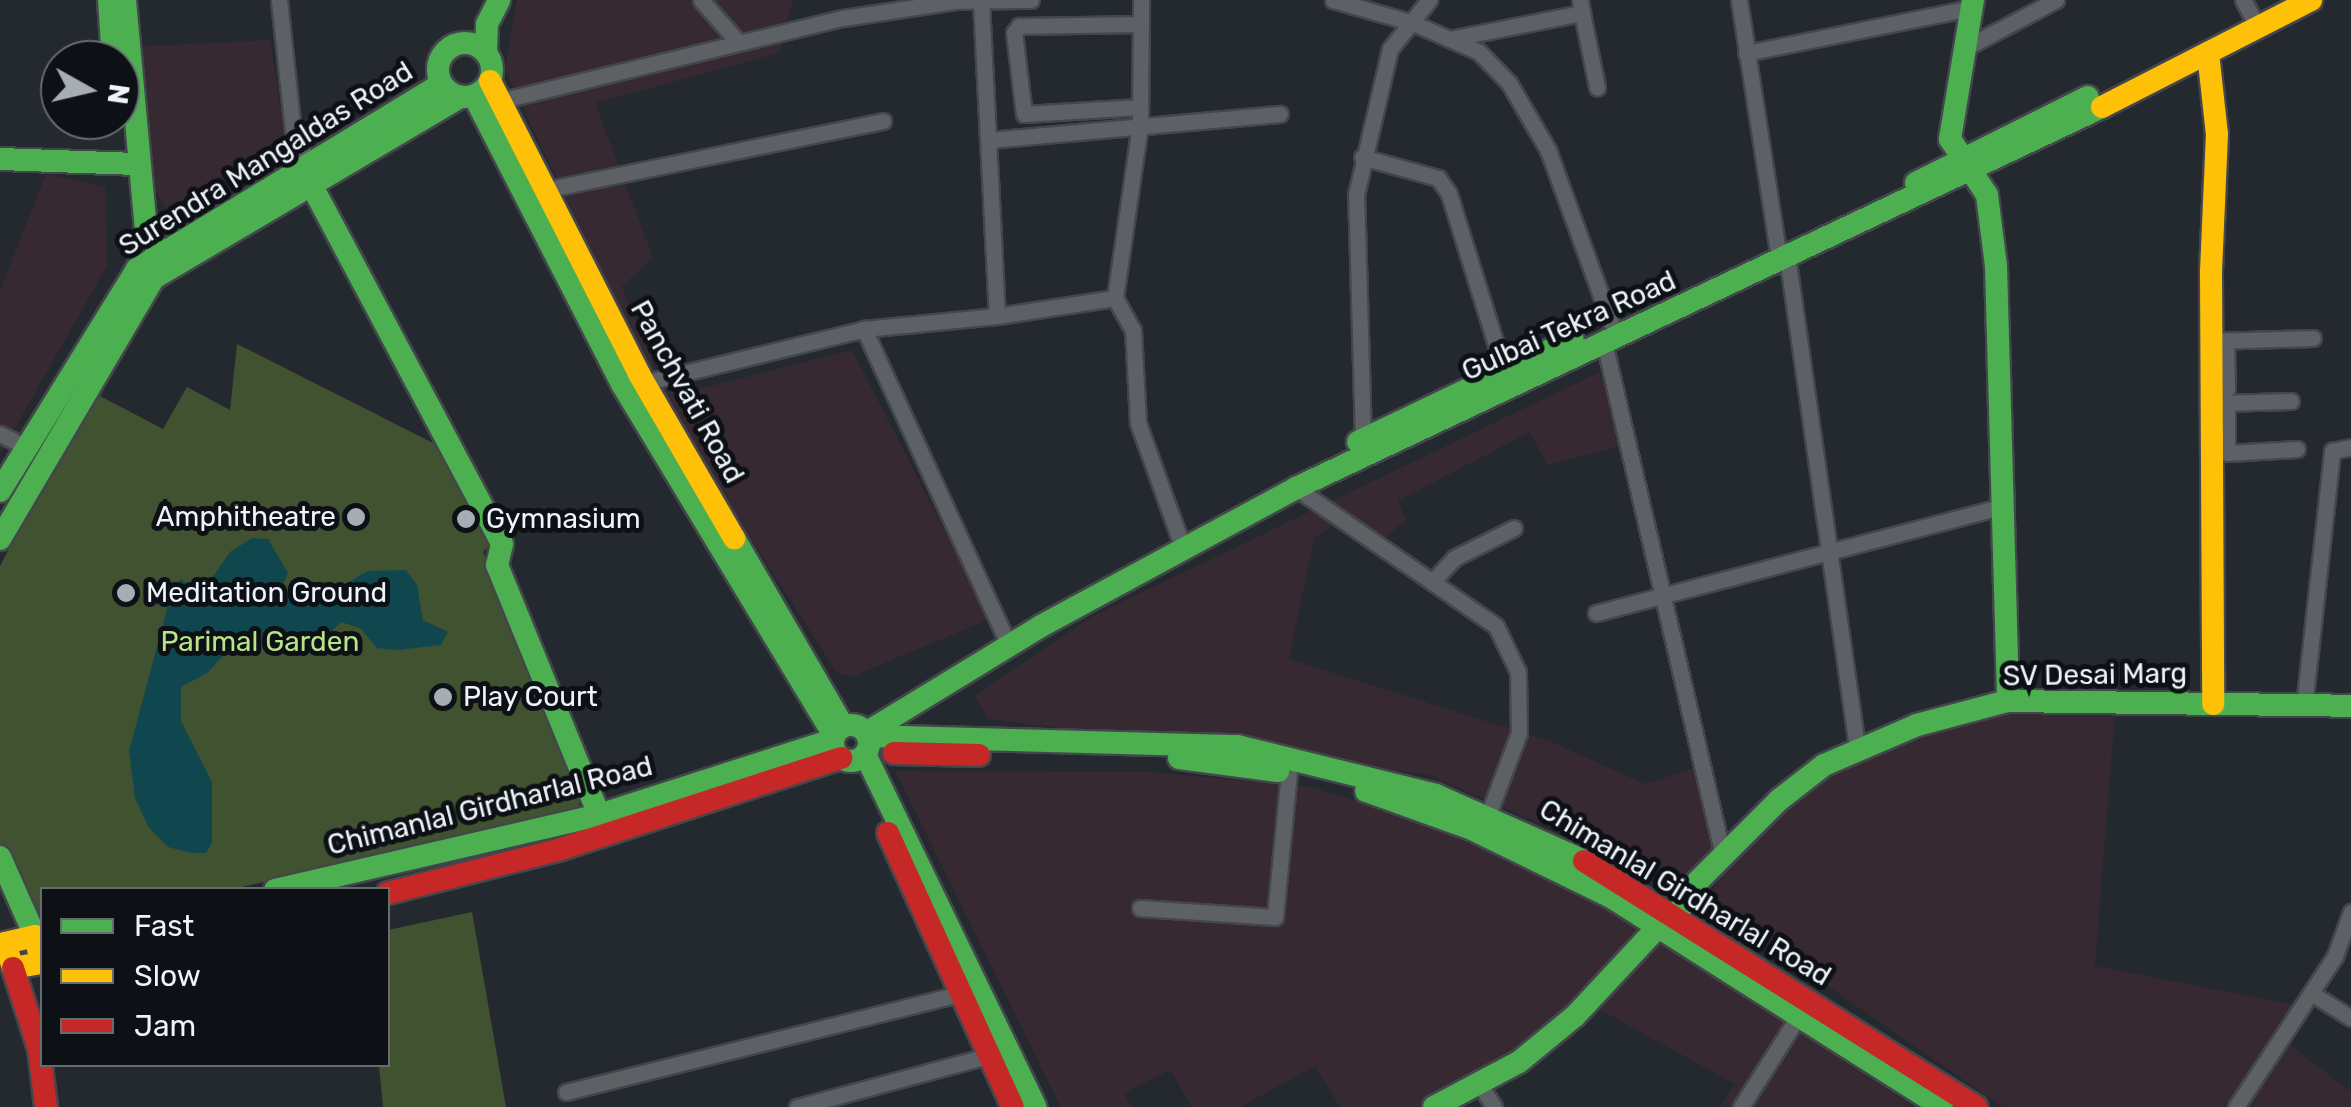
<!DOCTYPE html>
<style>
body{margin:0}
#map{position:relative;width:2351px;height:1107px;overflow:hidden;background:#24292f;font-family:Rubik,sans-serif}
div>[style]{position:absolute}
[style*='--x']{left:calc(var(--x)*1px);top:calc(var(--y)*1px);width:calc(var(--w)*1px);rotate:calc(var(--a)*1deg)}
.commercial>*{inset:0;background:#372932}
.green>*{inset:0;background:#415231}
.water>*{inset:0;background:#10474f}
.roads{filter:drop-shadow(2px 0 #43474c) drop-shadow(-2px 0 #43474c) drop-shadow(0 2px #43474c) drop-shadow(0 -2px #43474c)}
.street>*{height:15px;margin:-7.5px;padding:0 7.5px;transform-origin:7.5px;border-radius:7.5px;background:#5d6166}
.fast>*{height:22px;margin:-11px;padding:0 11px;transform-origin:11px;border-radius:11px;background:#4caf50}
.fast>.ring{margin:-11px;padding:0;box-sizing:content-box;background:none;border:22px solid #4caf50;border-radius:50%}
.slow>*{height:22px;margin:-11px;padding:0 11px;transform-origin:11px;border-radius:11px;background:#ffc107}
.jam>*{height:22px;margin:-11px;padding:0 11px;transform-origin:11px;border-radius:11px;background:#c62828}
.dots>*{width:28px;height:28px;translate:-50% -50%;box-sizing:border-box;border:5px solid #0d1115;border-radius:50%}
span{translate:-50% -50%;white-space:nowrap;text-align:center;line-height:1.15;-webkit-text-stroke:10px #0d1115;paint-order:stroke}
.street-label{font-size:28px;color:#eef4fb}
.poi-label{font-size:28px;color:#eef4fb}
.right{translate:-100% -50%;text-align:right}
.left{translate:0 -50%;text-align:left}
.park-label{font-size:28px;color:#b8e488}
.legend{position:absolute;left:40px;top:887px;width:350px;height:180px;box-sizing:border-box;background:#0d1115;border:2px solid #676c71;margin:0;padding:12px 18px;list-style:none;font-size:30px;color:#eef4fb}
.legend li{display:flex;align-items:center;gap:20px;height:50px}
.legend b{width:50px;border:2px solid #676c71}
.north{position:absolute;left:40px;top:40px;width:100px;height:100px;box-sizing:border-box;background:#0d1115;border:2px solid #676c71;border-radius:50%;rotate:98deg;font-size:28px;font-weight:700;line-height:40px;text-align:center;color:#eef4fb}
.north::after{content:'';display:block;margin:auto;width:35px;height:45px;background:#a7adb4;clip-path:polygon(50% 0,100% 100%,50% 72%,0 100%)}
</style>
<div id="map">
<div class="commercial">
<i style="clip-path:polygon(517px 0,793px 0,779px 53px,595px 103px,653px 258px,622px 286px,655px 368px,680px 394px,852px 350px,990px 619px,851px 677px,837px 673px,660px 396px,505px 70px)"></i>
<i style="clip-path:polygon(270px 40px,285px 135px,167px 211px,141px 164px,127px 47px)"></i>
<i style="clip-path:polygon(46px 174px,105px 187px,107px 266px,0 454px,0 291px)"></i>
<i style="clip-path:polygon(1600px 372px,1622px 446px,1547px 465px,1530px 432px,1398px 501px,1406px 520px,1380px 541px,1345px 517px,1314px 538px,1289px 659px,1552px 742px,1645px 784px,1695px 768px,1719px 854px,1687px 888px,1430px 775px,988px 719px,975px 696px,1091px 617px)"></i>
<i style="clip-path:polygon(2115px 712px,2095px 966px,2294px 1005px,2277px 1035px,2351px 1092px,2351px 1107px,2003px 1107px,1704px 901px,1742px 850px,1828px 774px,1985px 715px)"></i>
<i style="clip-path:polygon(895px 771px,1151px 772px,1312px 787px,1478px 841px,1646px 929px,1512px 1057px,1420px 1107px,1340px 1107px,1315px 1066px,1240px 1107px,1192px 1107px,1170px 1070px,1124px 1093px,1131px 1107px,1061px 1107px)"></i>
<i style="clip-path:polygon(1658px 940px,1914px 1107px,1720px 1107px,1735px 1084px,1597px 1008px)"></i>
</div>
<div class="green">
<i style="clip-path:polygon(237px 344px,439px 446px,491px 543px,483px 552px,579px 785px,579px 809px,233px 889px,42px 890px,42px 918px,0 856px,0 566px,57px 457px,100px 396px,163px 429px,187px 387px,230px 410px)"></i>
<i style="clip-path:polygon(472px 912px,506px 1107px,383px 1107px,379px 1065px,388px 1064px,388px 930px)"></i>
</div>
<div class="water">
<i style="clip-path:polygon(252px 538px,268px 539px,288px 573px,281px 589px,304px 598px,330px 600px,338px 588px,368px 571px,406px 570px,417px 585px,423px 620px,448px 632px,441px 645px,397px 650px,377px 648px,360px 628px,341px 622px,326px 637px,245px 633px,207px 673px,181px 687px,181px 721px,212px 782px,212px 843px,206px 853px,191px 853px,168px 847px,149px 828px,135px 798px,129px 751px,172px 590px,181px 579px,192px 589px,197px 580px,212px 578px,230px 552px)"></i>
</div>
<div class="roads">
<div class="street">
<i style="--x:279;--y:0;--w:131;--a:83.9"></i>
<i style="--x:293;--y:130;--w:38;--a:65"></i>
<i style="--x:701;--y:0;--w:57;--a:48.5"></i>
<i style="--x:1333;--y:0;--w:83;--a:16"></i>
<i style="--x:1413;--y:23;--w:72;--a:23.7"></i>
<i style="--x:1479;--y:52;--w:43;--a:45.9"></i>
<i style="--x:1509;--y:83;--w:78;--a:59.8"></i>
<i style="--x:1548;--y:150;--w:184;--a:70"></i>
<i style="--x:1739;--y:0;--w:254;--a:81.2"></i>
<i style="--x:2243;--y:0;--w:18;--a:61"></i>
<i style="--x:981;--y:1;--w:315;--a:87.1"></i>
<i style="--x:997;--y:316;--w:119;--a:-8.7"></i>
<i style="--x:1115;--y:298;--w:175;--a:-81.8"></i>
<i style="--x:1140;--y:125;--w:125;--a:-89.5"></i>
<i style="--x:1582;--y:13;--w:76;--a:78.5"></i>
<i style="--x:1449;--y:39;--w:136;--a:-11.1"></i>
<i style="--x:1582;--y:13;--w:13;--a:-99"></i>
<i style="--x:1965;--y:48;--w:103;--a:-27.8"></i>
<i style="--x:1746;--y:53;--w:230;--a:-11.3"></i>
<i style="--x:499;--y:101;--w:354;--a:-13.6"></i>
<i style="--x:843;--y:18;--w:113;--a:-8.6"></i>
<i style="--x:955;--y:1;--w:76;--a:-0.8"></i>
<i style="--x:1140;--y:107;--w:116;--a:176.5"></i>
<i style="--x:1024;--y:114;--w:82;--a:-97"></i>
<i style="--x:1014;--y:33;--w:9;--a:-54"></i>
<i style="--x:1019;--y:26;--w:122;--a:-0.9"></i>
<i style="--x:988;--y:140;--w:293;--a:-5.1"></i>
<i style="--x:1362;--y:157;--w:79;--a:15.4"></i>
<i style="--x:1438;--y:178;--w:19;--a:55"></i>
<i style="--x:1449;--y:194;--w:185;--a:72.7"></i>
<i style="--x:544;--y:190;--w:346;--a:-11.5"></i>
<i style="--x:1788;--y:262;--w:491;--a:81.9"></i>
<i style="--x:1115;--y:298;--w:37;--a:61"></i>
<i style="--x:1133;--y:330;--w:93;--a:86.9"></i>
<i style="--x:1138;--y:423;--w:121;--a:70.2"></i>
<i style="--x:997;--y:316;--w:134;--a:174.4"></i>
<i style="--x:864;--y:329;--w:337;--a:65.4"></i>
<i style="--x:2226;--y:340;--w:49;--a:88.8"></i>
<i style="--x:2211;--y:341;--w:102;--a:-1.7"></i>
<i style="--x:1604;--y:342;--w:528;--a:76.96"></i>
<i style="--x:643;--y:383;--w:228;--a:-13.7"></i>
<i style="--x:2220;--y:403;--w:71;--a:-1.6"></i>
<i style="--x:2227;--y:403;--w:50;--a:90"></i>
<i style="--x:2227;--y:453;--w:70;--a:-3.3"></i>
<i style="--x:0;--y:434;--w:28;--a:26"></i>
<i style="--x:1363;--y:439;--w:244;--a:-91.6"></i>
<i style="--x:1356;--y:195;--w:150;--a:-76.9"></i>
<i style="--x:1390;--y:49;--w:63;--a:-51.5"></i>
<i style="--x:1296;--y:488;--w:243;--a:34.6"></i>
<i style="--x:1496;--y:626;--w:51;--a:64.4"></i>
<i style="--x:1518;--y:672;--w:61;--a:89.1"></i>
<i style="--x:1519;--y:733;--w:88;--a:110.7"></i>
<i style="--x:1432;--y:582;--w:33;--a:-47"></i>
<i style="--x:1454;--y:558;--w:67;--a:-26.6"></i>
<i style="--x:1596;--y:613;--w:417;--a:-14.7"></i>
<i style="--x:2304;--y:706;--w:257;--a:-83.7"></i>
<i style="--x:2332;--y:451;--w:19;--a:-12"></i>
<i style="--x:1140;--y:908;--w:135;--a:3.8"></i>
<i style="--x:1275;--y:917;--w:146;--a:-84.5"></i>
<i style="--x:2311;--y:993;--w:47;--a:32"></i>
<i style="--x:1478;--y:1082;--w:30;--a:57"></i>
<i style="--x:566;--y:1092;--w:405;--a:-14"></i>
<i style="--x:797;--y:1107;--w:198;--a:-15"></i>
<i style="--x:1741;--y:1107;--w:107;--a:-57.7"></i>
<i style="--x:2236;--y:1107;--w:181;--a:-56.7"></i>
<i style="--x:2335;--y:956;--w:47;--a:-70"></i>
</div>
<div class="fast">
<i style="--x:109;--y:0;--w:60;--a:86.2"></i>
<i style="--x:125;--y:0;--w:230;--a:84.8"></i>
<i style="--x:146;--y:229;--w:42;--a:59.7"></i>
<i style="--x:1973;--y:0;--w:141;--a:99.4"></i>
<i style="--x:1950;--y:139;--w:67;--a:56.5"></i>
<i style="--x:1987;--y:195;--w:72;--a:82.8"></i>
<i style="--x:1996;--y:266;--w:435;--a:88.4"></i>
<i class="ring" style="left:438px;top:43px;width:32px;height:32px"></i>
<i style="--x:486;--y:53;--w:29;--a:-88"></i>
<i style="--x:487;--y:24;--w:27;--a:-63"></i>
<i style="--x:474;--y:96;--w:324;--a:62.8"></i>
<i style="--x:622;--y:384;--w:411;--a:58.9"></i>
<i style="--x:0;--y:159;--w:137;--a:2.1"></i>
<i style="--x:1916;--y:183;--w:192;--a:-26.6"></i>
<i style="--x:313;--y:188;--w:403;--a:62"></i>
<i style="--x:502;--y:544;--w:22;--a:103"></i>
<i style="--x:497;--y:565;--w:270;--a:67.8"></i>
<i style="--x:1358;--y:442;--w:238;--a:-25.6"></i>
<i style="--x:0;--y:491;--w:261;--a:-58.3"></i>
<i style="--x:137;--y:269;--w:356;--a:-31.3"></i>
<i style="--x:734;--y:538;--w:217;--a:59.9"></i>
<i style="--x:0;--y:539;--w:303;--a:-59.5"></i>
<i style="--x:154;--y:278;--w:356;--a:-30.6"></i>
<i class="ring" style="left:833px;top:725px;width:14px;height:14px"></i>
<i style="--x:866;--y:733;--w:205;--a:-31.4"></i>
<i style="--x:1041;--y:626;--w:290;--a:-28.4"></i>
<i style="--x:1296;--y:488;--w:892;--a:-25.3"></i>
<i style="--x:868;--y:736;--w:369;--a:1.6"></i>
<i style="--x:1237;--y:746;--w:205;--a:13.8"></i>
<i style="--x:1436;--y:795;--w:162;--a:24"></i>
<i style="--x:865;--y:754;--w:392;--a:64.2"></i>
<i style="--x:1179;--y:758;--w:100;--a:7.5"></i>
<i style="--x:1366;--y:791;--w:113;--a:19.7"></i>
<i style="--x:1472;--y:829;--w:155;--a:26.1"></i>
<i style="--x:1611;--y:897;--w:392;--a:32.4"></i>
<i style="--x:0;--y:857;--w:86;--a:66.1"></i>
<i style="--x:275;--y:890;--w:333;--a:-13"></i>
<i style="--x:599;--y:815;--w:246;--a:-17.8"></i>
<i style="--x:1676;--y:916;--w:41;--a:-57.8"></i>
<i style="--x:1698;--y:881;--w:115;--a:-45"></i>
<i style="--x:1779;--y:800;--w:57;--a:-37.9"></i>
<i style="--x:1824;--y:765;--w:101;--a:-23.3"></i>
<i style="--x:1917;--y:725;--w:94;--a:-14.8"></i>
<i style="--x:2008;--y:701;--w:343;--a:0.8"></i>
<i style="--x:1434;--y:1107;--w:96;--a:-27.9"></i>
<i style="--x:1519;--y:1062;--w:72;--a:-39.4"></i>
<i style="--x:1575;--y:1016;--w:123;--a:-47"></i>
</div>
<div class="slow">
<i style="--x:2208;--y:53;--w:81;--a:83.7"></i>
<i style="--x:2217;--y:134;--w:138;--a:92.5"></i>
<i style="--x:2211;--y:272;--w:432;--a:89.7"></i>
<i style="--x:490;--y:81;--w:329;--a:63"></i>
<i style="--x:639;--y:374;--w:190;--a:59.9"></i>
<i style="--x:2102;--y:107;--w:235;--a:-27.1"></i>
<i style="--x:0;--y:945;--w:5;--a:-22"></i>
<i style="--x:5;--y:943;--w:31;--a:-13"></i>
<i style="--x:35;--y:936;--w:28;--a:77"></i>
<i style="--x:41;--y:963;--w:28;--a:170"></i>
<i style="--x:13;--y:968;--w:26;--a:-108"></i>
</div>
<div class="jam">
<i style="--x:894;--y:753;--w:85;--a:1.3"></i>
<i style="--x:888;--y:833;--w:301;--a:65.5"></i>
<i style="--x:1584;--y:861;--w:463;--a:32.1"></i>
<i style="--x:388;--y:893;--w:175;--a:-14.2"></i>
<i style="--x:558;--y:850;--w:298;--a:-18"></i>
<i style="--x:13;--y:968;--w:85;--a:72.2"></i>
<i style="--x:39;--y:1049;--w:58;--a:83.1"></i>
</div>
</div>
<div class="dots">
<i style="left:356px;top:517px;background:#a7adb4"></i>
<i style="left:466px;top:519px;background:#a7adb4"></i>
<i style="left:126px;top:593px;background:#a7adb4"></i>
<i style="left:443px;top:697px;background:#a7adb4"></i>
</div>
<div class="street-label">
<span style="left:266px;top:159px;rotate:-32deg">Surendra Mangaldas Road</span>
<span style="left:1569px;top:326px;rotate:-24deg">Gulbai Tekra Road</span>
<span style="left:687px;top:392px;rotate:61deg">Panchvati Road</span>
<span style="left:2095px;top:675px;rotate:-1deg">SV Desai Marg</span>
<span style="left:490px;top:806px;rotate:-14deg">Chimanlal Girdharlal Road</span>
<span style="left:1685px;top:893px;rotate:31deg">Chimanlal Girdharlal Road</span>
</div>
<div class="poi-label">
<span class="right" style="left:336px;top:517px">Amphitheatre</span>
<span class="left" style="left:486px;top:519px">Gymnasium</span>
<span class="left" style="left:146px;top:593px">Meditation Ground</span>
<span class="left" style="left:463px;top:697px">Play Court</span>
</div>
<div class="park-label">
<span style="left:260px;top:642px">Parimal Garden</span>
</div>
<ul class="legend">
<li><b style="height:12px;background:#4caf50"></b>Fast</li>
<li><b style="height:12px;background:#ffc107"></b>Slow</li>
<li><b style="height:12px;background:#c62828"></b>Jam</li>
</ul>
<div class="north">N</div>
</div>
